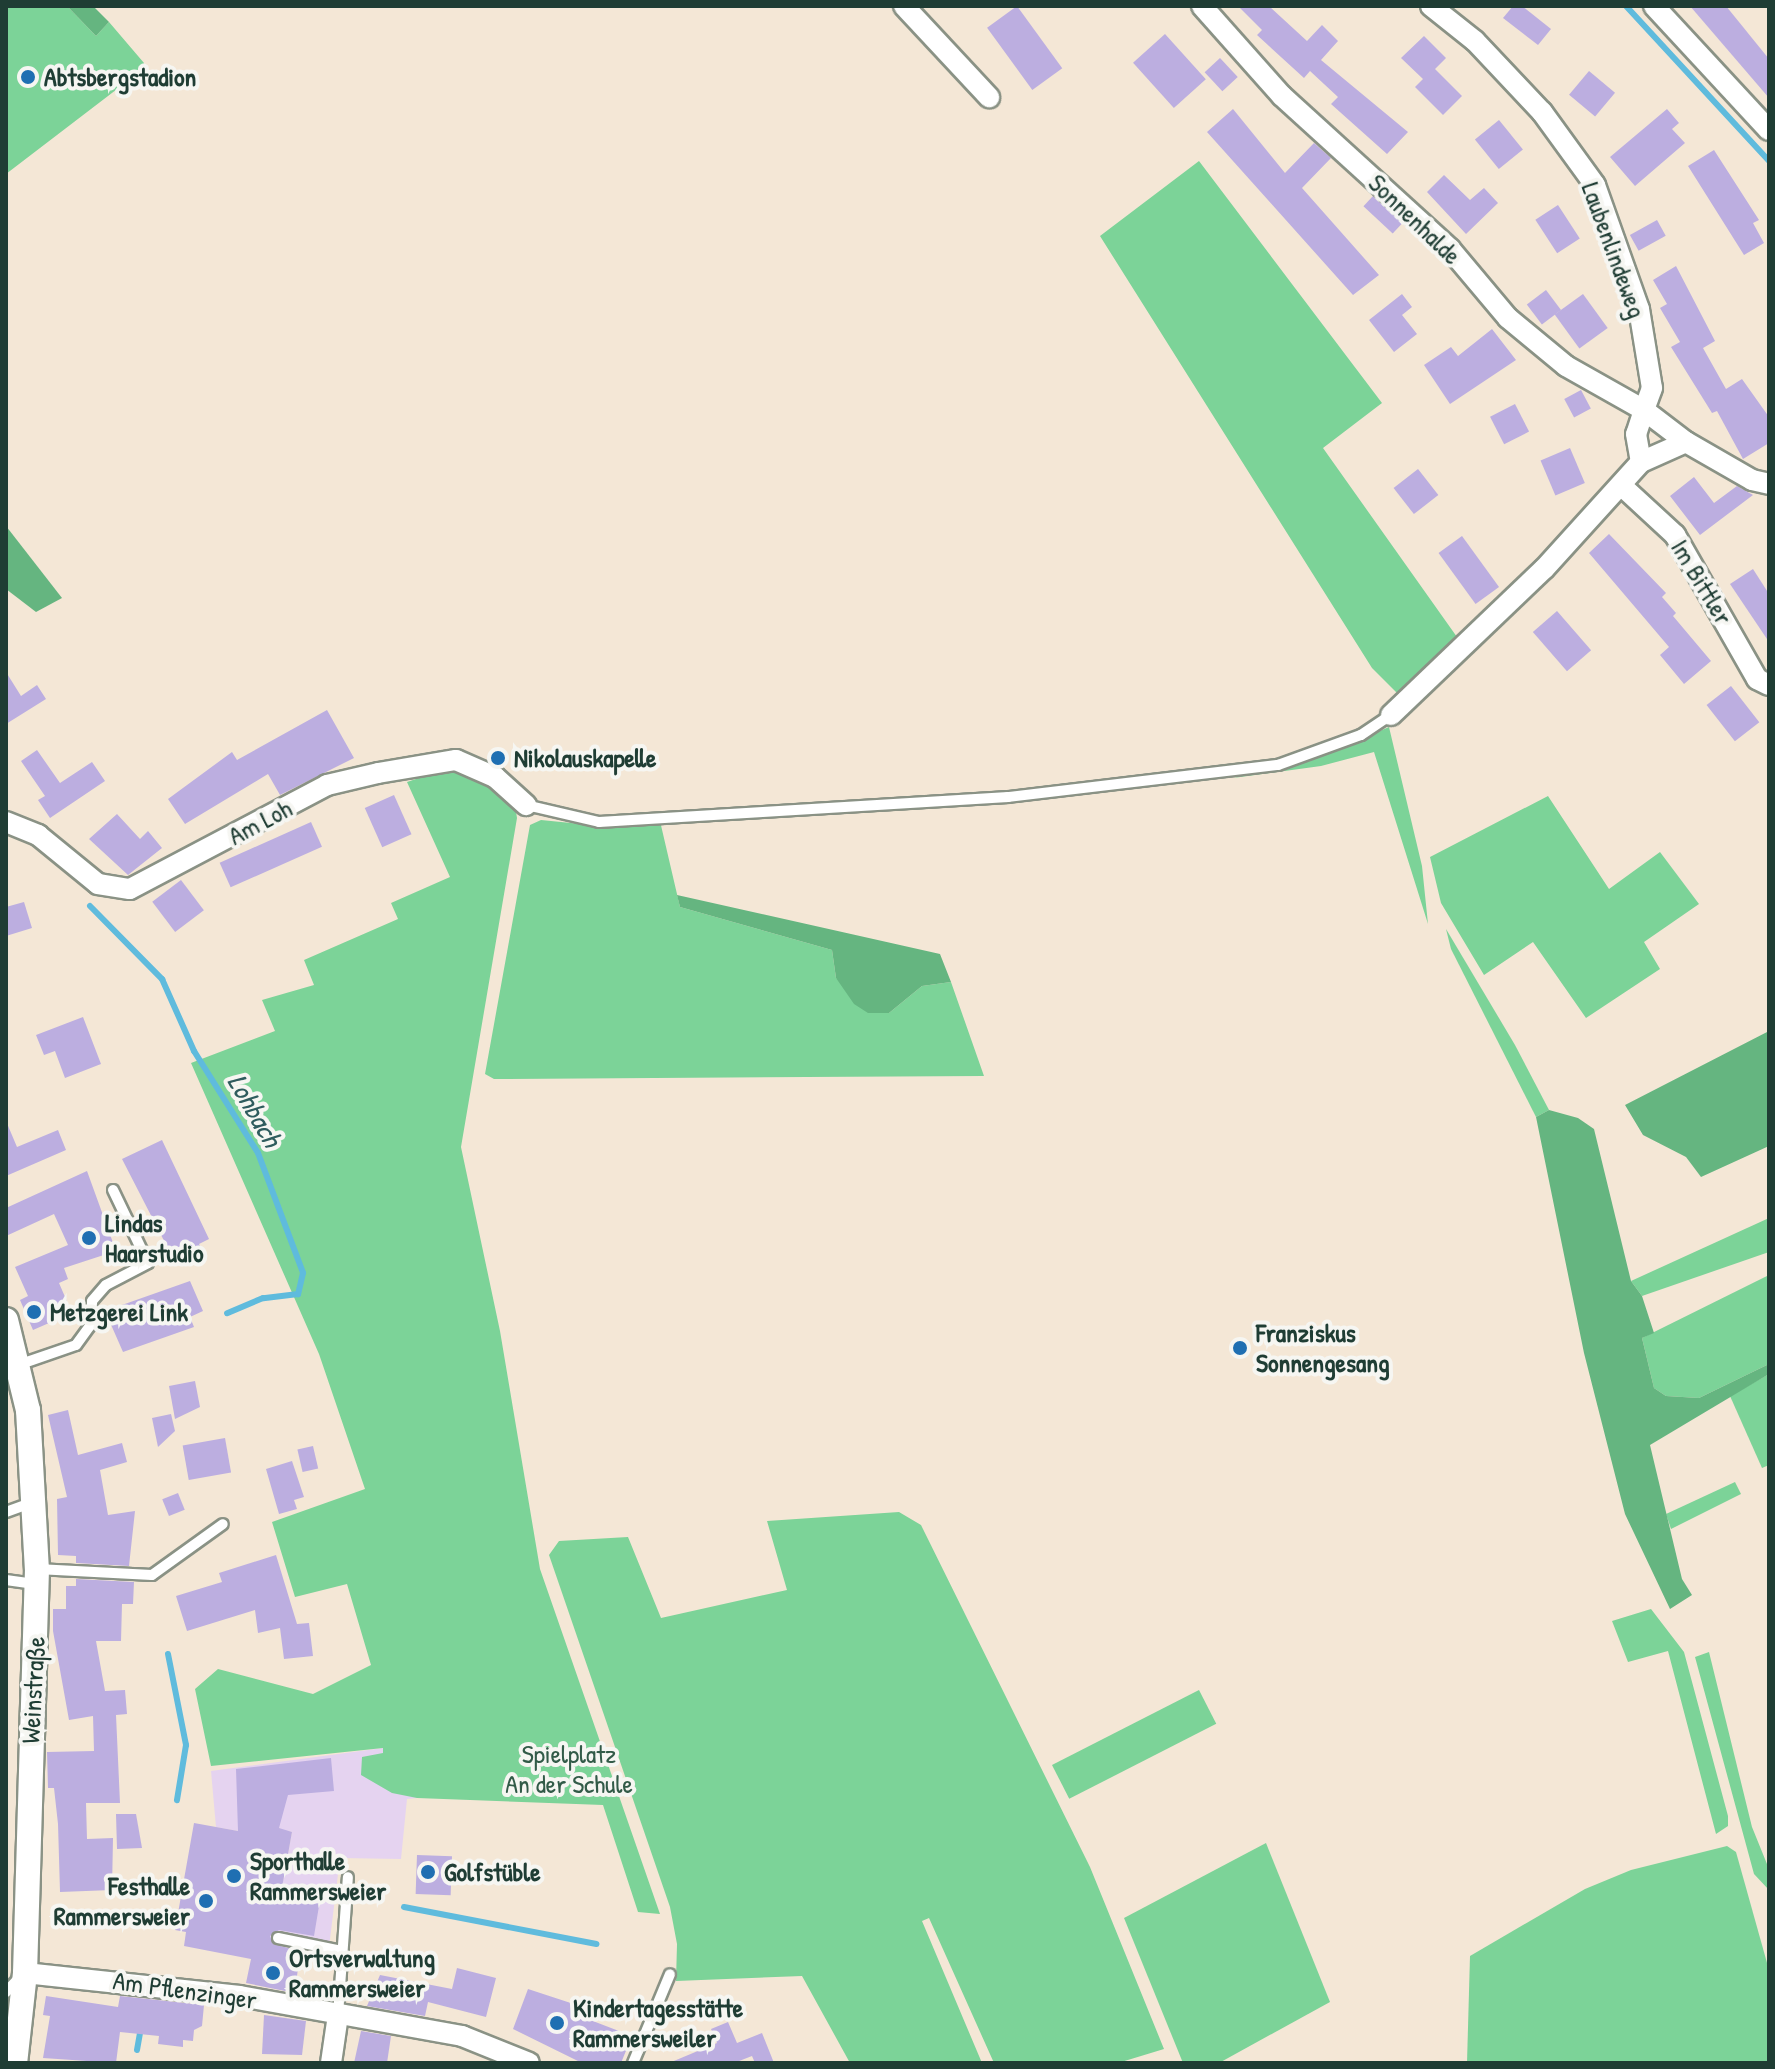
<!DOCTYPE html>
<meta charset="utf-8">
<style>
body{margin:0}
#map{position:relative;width:1775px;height:2069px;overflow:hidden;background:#f4e7d6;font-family:"Patrick Hand",sans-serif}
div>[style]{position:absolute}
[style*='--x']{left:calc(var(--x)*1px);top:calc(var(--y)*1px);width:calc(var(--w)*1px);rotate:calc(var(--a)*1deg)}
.built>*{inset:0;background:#e5d3f0}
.green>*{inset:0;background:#7cd398;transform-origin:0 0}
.forest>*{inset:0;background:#65b580}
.stream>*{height:6px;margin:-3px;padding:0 3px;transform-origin:3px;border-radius:3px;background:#5fbbdd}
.building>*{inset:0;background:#bcaee0;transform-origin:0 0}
.roads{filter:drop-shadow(2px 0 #8a9285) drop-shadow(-2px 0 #8a9285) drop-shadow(0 2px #8a9285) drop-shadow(0 -2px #8a9285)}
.service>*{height:10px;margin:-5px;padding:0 5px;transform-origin:5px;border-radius:5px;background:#fff}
.minor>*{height:20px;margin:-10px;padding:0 10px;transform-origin:10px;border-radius:10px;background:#fff}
.tertiary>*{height:24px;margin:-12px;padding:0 12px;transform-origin:12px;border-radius:12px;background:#fff}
.dots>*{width:22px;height:22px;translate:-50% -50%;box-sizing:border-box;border:4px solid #f6f6f2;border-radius:50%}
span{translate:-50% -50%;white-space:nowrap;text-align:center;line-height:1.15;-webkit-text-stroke:8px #f6f6f2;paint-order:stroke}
.poi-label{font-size:26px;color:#1f3d34;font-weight:700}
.left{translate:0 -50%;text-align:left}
.right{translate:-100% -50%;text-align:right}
.street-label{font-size:26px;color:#1f3d34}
.park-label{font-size:26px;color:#325b48}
.water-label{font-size:28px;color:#2f5c5e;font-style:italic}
.frame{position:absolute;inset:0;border:8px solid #1f3d34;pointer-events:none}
</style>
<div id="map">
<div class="built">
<i style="clip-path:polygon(383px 1748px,417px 1798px,407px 1799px,401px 1859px,340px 1858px,328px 1955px,252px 1939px,281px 1892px,292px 1832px,239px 1822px,238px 1831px,216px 1827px,211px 1771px)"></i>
</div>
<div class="green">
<i style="clip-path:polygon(6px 6px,67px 6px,96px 36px,109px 22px,144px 63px,142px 70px,6px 174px)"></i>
<i style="clip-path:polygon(1199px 161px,1382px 403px,1323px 448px,1457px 637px,1398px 694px,1372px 668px,1100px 236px)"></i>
<i style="clip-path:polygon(1389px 727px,1422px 866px,1428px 924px,1374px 752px,1321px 766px,1233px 778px,1324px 755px)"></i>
<i style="clip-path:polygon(468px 769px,514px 798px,517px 818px,461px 1147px,500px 1331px,540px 1569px,660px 1914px,638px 1912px,603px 1805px,417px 1798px,392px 1793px,361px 1775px,362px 1757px,383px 1753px,383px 1748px,211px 1766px,195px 1689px,218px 1669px,313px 1694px,371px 1665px,347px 1584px,295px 1597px,272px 1522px,365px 1489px,319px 1354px,191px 1063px,275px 1031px,262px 1000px,314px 985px,304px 960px,398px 919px,391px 903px,450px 877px,407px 782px,440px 771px)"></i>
<i style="clip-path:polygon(1548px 796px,1609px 889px,1660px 852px,1699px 904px,1644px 942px,1660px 969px,1586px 1018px,1533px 942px,1484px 975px,1441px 903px,1430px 857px)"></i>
<i style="clip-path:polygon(541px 820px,601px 826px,660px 821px,680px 907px,832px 950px,836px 978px,889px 1013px,922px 986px,951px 982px,984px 1076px,494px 1079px,485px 1074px,530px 825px)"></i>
<i style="clip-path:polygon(1446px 929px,1515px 1045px,1549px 1110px,1536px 1117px,1451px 949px)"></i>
<i style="clip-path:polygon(1769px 1218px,1769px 1252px,1642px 1296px,1631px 1281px)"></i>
<i style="clip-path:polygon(1769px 1275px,1769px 1364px,1699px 1398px,1666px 1396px,1654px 1388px,1642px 1338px)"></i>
<i style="clip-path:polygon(1769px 1374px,1769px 1465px,1762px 1468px,1730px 1396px)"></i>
<i style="clip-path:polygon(1735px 1482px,1741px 1494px,1671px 1529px,1666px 1514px)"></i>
<i style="clip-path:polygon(899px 1512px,921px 1525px,1090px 1867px,1164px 2049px,1118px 2063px,994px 2063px,929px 1918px,922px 1921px,982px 2063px,850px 2063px,802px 1976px,676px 1981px,677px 1944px,670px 1907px,549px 1555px,559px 1541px,628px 1537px,661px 1618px,787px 1590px,767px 1521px)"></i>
<i style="clip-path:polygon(1651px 1609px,1684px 1652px,1728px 1816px,1728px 1826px,1716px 1834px,1668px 1651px,1628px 1662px,1612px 1621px)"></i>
<i style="clip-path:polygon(1709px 1652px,1752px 1827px,1769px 1869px,1769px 1890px,1754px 1874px,1695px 1657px)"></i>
<i style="left:1199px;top:1690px;width:38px;height:165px;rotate:63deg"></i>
<i style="clip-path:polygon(1266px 1843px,1330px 2002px,1219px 2063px,1183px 2063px,1124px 1918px)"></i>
<i style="clip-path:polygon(1727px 1846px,1736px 1852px,1769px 1970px,1769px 2063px,1467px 2063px,1470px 1956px,1585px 1889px,1631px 1870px)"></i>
</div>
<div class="forest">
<i style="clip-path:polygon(67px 6px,93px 6px,109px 22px,96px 36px)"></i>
<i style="clip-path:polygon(6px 526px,62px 598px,36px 612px,6px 589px)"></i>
<i style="clip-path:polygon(677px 895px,940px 954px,951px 982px,922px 986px,889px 1013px,868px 1013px,854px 1004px,836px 978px,832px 950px,680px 907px)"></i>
<i style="clip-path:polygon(1769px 1031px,1769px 1146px,1701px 1177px,1686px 1157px,1643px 1135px,1625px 1105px)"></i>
<i style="clip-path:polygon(1549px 1110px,1578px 1118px,1594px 1129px,1631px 1281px,1642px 1296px,1654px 1333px,1642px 1338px,1654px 1388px,1666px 1396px,1699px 1398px,1769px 1364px,1769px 1374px,1650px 1445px,1682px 1579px,1692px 1595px,1670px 1609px,1625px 1514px,1584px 1353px,1536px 1117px)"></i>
</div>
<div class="stream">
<i style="--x:1626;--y:6;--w:211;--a:47.3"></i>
<i style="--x:90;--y:906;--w:103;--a:45.4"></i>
<i style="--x:162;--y:979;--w:79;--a:66"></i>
<i style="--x:194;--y:1051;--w:120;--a:57.9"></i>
<i style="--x:258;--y:1153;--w:128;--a:69.4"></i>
<i style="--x:303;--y:1273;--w:22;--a:103"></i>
<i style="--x:298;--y:1294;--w:35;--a:173"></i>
<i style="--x:263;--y:1298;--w:39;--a:157"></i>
<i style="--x:168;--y:1654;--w:93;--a:78.8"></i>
<i style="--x:186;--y:1745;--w:56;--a:99.3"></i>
<i style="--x:404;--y:1907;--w:196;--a:10.9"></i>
<i style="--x:137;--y:2050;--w:22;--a:-80"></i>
</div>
<div class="building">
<i style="left:1017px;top:6px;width:77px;height:37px;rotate:54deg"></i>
<i style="clip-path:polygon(1238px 6px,1269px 6px,1307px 41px,1322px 25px,1338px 41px,1321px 60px,1408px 132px,1387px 154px,1331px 104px,1338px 97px,1310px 71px,1304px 78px,1257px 35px,1262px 30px)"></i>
<i style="clip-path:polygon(1513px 6px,1522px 6px,1551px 29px,1538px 45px,1503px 18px)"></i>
<i style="clip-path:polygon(1690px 6px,1726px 6px,1769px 59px,1769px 98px)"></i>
<i style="left:1165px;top:34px;width:61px;height:43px;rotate:48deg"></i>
<i style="clip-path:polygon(1424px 36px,1446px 58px,1435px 69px,1462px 96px,1443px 115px,1415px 87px,1423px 79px,1401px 58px)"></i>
<i style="left:1220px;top:58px;width:26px;height:21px;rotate:47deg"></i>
<i style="left:1589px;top:71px;width:34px;height:31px;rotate:40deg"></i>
<i style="clip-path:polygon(1233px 109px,1285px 173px,1314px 143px,1331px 158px,1302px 188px,1379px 275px,1353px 295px,1207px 132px)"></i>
<i style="clip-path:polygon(1667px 109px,1679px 123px,1672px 129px,1685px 143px,1635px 186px,1610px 157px)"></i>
<i style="left:1499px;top:120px;width:38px;height:31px;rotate:51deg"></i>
<i style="clip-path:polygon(1714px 150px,1759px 220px,1753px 223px,1764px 243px,1744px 255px,1688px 166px)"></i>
<i style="clip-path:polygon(1444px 175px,1470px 200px,1484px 188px,1498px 203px,1466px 234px,1427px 192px)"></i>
<i style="left:1373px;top:196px;width:40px;height:14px;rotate:43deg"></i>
<i style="left:1558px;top:205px;width:40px;height:27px;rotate:57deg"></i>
<i style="left:1657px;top:220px;width:18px;height:31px;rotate:61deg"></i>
<i style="clip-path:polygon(1676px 266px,1715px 341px,1703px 348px,1726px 389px,1742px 379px,1769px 417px,1769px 443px,1743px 459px,1717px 411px,1712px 413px,1671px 347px,1680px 342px,1660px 308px,1667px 304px,1653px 280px)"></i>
<i style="left:1546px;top:290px;width:25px;height:24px;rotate:53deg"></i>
<i style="clip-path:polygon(1402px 294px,1412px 307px,1402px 315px,1417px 334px,1394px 352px,1369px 320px)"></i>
<i style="left:1583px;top:294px;width:42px;height:35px;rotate:54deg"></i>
<i style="clip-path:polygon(1492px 329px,1516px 360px,1450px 404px,1424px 365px,1451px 347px,1458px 356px)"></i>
<i style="left:1581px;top:390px;width:21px;height:19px;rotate:62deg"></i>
<i style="left:1515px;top:404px;width:31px;height:28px;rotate:63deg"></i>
<i style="left:1570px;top:448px;width:38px;height:32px;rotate:67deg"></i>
<i style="left:1418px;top:469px;width:33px;height:31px;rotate:52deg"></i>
<i style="clip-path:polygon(1694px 477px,1714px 503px,1737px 486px,1753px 495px,1700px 535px,1670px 496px)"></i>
<i style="clip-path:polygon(1609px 534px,1666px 593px,1662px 597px,1676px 613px,1673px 616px,1711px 661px,1684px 684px,1660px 655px,1669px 647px,1589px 553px)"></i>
<i style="left:1462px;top:536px;width:63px;height:29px;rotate:54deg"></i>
<i style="clip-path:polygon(1753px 569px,1769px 594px,1769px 642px,1730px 584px)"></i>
<i style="left:1557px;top:611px;width:52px;height:32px;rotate:49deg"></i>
<i style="clip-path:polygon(6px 672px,21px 696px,37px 685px,46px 699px,6px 724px)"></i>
<i style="left:1731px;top:686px;width:46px;height:31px;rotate:52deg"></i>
<i style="clip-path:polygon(327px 710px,354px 758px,280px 795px,268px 774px,185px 824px,168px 799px,232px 752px,237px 760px)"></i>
<i style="clip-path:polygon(37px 750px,60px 783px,92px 762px,105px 781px,50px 818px,38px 800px,45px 796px,21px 761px)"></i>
<i style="left:394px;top:795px;width:43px;height:32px;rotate:66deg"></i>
<i style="clip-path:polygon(117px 814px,140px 839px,148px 831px,162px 848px,128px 875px,89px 839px)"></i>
<i style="left:311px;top:822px;width:27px;height:100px;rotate:66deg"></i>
<i style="left:181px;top:880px;width:38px;height:36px;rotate:53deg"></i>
<i style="clip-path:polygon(24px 902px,32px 928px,6px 936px,6px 907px)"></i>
<i style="clip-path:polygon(83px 1017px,101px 1064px,65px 1078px,55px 1051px,44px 1055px,36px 1035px)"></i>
<i style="clip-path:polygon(6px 1121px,17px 1147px,58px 1130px,66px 1150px,6px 1176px)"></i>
<i style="clip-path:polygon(162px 1140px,209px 1239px,199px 1244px,204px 1254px,177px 1266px,122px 1159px)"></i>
<i style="clip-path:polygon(87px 1171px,116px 1251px,64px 1268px,68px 1279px,59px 1283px,72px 1313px,33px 1330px,20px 1300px,28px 1296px,15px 1267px,68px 1245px,54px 1214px,6px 1236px,6px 1208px)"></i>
<i style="clip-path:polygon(190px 1281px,203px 1311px,190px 1317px,194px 1327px,123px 1352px,105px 1311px)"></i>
<i style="clip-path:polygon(195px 1381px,200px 1407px,175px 1419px,169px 1386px)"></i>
<i style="clip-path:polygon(68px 1410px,78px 1455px,122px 1443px,127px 1462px,100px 1470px,108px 1515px,135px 1511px,129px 1566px,76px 1563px,76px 1556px,58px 1555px,57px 1499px,67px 1497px,48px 1415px)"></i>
<i style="clip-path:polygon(171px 1414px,175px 1431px,158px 1447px,152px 1418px)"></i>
<i style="left:225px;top:1438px;width:35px;height:43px;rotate:80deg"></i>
<i style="left:313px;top:1446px;width:23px;height:16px;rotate:77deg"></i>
<i style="clip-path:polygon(292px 1461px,304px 1497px,294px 1500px,297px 1509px,279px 1514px,266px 1469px)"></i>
<i style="left:178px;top:1493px;width:18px;height:17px;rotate:68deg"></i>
<i style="clip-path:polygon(276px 1555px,297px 1624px,309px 1623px,313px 1656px,284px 1659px,280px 1628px,258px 1633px,255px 1610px,187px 1631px,176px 1596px,222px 1582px,219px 1573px)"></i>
<i style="clip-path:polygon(76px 1579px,134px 1582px,133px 1604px,122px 1604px,121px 1641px,96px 1641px,105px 1691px,125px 1690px,127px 1714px,116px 1715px,120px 1803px,86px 1803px,87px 1839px,113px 1838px,112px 1890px,60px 1892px,58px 1824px,54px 1788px,48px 1788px,47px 1752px,94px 1751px,93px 1716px,69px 1720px,53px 1631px,53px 1609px,66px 1609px,66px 1586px,76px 1586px)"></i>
<i style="clip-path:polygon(331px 1758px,334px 1791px,288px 1795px,279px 1828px,292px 1832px,281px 1893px,320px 1900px,314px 1936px,279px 1930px,270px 1936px,273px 1944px,300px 1951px,295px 1993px,246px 1983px,251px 1959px,184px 1946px,186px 1932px,175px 1930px,194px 1823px,238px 1831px,236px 1769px)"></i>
<i style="clip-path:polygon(116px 1814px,136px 1814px,142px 1848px,117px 1849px)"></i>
<i style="left:417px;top:1855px;width:35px;height:39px;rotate:2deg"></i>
<i style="clip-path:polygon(457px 1968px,496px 1978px,486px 2017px,428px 2002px,425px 2016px,367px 2006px,380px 1975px,452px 1989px)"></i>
<i style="clip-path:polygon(528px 1989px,589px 2009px,585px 2018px,632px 2036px,621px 2063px,582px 2063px,513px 2029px)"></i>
<i style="clip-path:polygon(46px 1996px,118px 2007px,120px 1996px,204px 2005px,202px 2026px,194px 2030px,193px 2041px,183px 2040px,183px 2047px,158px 2044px,159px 2036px,120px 2032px,116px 2063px,43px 2058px,50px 2016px,43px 2015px)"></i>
<i style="clip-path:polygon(264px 2015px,306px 2021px,302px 2055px,262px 2054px)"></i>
<i style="clip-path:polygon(728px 2022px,737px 2043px,762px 2033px,774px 2063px,755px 2063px,752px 2056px,734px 2063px,669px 2063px,717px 2043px,711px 2029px)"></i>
<i style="clip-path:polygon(361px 2031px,391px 2036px,387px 2063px,354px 2063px)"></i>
</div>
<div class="roads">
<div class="service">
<i style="--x:526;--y:805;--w:75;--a:13.1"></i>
<i style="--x:599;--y:822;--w:410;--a:-3.5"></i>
<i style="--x:1008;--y:797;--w:272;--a:-6.8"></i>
<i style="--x:1278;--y:765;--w:88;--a:-19.9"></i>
<i style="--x:1361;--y:735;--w:36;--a:-34"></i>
<i style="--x:18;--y:1365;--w:61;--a:-19"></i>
<i style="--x:76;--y:1345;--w:24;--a:-54"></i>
<i style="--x:90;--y:1326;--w:25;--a:-85"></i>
<i style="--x:92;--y:1301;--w:21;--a:-49"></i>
<i style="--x:106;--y:1285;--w:47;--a:-27.6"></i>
<i style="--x:148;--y:1263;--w:81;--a:-115.6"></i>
<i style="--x:6;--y:1512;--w:30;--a:-20"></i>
<i style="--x:37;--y:1569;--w:115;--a:3"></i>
<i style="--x:152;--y:1575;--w:87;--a:-35.7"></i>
<i style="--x:6;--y:1580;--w:29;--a:8"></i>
<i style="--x:278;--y:1938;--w:65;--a:11.5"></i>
<i style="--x:6;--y:1992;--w:22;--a:-47"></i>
<i style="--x:338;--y:2015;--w:138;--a:-85.9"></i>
<i style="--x:633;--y:2063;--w:96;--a:-67.4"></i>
</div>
<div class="minor">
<i style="--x:904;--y:6;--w:125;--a:47"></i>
<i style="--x:1202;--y:6;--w:120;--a:48.4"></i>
<i style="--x:1282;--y:96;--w:227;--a:42.3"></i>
<i style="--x:1450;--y:249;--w:90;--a:50"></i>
<i style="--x:1508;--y:318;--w:75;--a:39.6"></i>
<i style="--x:1566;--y:366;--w:90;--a:29.4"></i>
<i style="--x:1644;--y:410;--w:25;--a:108"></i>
<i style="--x:1636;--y:434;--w:28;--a:80"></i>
<i style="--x:1431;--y:6;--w:56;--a:38.5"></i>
<i style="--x:1475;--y:41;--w:98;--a:46.7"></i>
<i style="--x:1542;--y:112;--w:90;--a:54"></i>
<i style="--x:1595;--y:185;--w:132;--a:70.5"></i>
<i style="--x:1639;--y:309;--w:80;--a:80.7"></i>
<i style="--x:1652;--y:388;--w:23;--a:110"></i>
<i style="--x:1644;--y:410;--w:53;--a:37.3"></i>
<i style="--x:1686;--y:442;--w:76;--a:29.9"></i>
<i style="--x:1752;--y:480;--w:17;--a:13"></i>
<i style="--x:1654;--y:6;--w:169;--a:47.2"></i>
<i style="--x:1623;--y:487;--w:71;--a:42.7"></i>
<i style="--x:1675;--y:535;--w:166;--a:60.3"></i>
<i style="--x:1757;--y:679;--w:13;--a:27"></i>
<i style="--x:1391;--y:715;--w:211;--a:-43.7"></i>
<i style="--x:1544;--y:569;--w:144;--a:-47.8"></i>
<i style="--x:1641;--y:462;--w:49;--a:-24"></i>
<i style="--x:6;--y:822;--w:35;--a:22"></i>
<i style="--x:38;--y:835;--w:77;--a:39.2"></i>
<i style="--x:98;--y:884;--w:32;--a:9"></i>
<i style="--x:130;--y:889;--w:223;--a:-27.8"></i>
<i style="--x:327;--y:785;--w:52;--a:-13.2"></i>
<i style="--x:378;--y:773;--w:79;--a:-9.5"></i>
<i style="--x:456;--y:760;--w:43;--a:23.6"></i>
<i style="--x:495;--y:777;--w:42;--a:42.1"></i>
<i style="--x:25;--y:1973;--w:216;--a:6.1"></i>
<i style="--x:240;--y:1996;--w:226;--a:10.2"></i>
<i style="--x:462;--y:2036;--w:72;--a:21.9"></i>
<i style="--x:331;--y:2063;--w:49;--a:-81.7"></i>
</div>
<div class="tertiary">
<i style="--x:6;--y:1320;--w:93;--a:76.3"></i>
<i style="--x:28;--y:1410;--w:159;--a:86.8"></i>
<i style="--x:37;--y:1569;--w:404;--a:91.7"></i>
<i style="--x:25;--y:1973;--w:91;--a:96.3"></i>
</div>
</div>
<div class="dots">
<i style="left:28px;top:77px;background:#1f6fb2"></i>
<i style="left:498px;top:758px;background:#1f6fb2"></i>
<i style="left:89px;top:1238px;background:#1f6fb2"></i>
<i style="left:34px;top:1312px;background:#1f6fb2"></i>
<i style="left:1240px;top:1348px;background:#1f6fb2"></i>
<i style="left:428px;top:1872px;background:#1f6fb2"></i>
<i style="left:234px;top:1876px;background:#1f6fb2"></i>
<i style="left:206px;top:1901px;background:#1f6fb2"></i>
<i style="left:273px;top:1973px;background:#1f6fb2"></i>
<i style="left:557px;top:2023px;background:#1f6fb2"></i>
</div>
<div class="poi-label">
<span class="left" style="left:44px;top:77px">Abtsbergstadion</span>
<span class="left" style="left:514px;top:758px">Nikolauskapelle</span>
<span class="left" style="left:105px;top:1238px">Lindas<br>Haarstudio</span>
<span class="left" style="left:50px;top:1312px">Metzgerei Link</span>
<span class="left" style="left:1256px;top:1348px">Franziskus<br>Sonnengesang</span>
<span class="left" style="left:250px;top:1876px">Sporthalle<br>Rammersweier</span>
<span class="left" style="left:444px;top:1872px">Golfstüble</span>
<span class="right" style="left:190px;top:1901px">Festhalle<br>Rammersweier</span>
<span class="left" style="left:289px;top:1973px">Ortsverwaltung<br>Rammersweier</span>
<span class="left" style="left:573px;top:2023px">Kindertagesstätte<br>Rammersweiler</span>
</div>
<div class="street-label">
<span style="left:1415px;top:219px;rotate:44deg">Sonnenhalde</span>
<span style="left:1614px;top:250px;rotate:70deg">Laubenlindeweg</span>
<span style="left:1702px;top:582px;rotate:59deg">Im Bittler</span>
<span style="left:260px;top:822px;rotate:-28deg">Am Loh</span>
<span style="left:33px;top:1690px;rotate:-87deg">Weinstraße</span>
<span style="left:185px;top:1990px;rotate:8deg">Am Pflenzinger</span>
</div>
<div class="park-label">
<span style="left:569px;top:1769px">Spielplatz<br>An der Schule</span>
</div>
<div class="water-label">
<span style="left:255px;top:1110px;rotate:60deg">Lohbach</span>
</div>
<div class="frame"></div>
</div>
